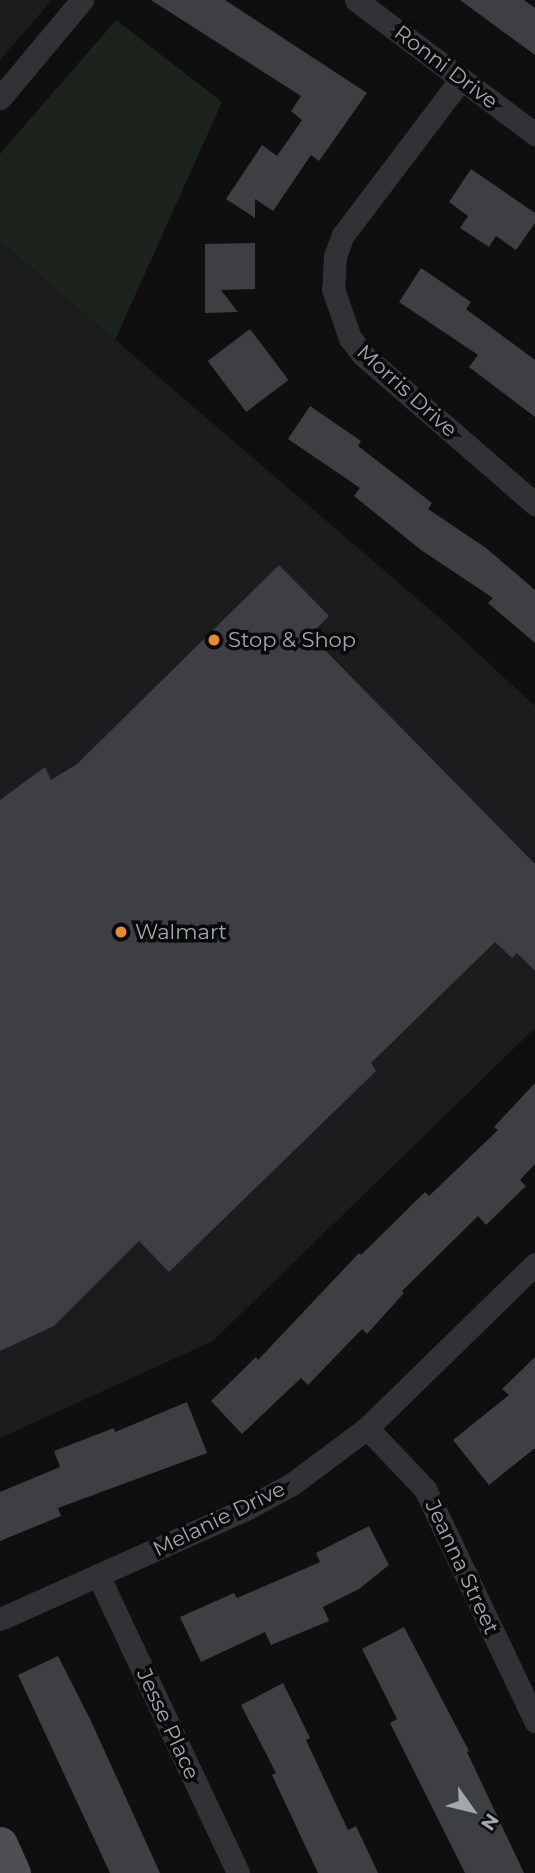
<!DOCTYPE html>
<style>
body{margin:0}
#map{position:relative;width:535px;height:1873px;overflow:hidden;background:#0f0f10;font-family:Montserrat,sans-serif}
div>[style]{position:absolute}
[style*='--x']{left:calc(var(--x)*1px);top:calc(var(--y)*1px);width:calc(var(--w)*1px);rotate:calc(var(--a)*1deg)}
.built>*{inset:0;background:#1b1c1d}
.green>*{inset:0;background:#1c231c}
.building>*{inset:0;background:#3e3f43;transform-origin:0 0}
.minor>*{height:23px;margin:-11.5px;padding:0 11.5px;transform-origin:11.5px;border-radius:11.5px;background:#303235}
.primary>*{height:35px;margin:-17.5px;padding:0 17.5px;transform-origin:17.5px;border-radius:17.5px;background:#4d4f54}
.dots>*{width:19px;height:19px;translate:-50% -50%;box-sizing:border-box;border:4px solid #0a0a0b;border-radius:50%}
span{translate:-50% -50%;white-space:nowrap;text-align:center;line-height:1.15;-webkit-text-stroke:7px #0a0a0b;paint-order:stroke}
.street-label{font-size:21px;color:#a1a8b0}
.poi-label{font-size:21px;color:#a1a8b0}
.left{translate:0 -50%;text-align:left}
.north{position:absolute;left:437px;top:1775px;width:70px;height:70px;-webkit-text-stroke:5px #0a0a0b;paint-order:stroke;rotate:124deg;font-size:19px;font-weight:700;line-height:28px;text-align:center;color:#a1a8b0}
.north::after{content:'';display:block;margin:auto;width:24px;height:32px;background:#a1a8b0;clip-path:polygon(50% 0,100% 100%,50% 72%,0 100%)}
</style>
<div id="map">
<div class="built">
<i style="clip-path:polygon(0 0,52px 0,0 60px)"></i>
<i style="clip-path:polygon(0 241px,442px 620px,535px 706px,535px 1028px,213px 1341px,0 1438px)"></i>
</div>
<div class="green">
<i style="clip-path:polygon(116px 20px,222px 102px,115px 340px,0 241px,0 154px)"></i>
</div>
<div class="building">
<i style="clip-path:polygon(151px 0,225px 0,367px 93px,319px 161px,311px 155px,273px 211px,255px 199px,255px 218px,226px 199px,262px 145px,277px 156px,302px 120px,291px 111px,301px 96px)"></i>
<i style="clip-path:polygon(460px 0,524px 0,535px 8px,535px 55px)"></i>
<i style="clip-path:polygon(471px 169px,535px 213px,535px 223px,516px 250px,496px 236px,489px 247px,460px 228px,468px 216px,449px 202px)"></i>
<i style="clip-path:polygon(255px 243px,255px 289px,221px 290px,238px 312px,205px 313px,205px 244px)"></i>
<i style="clip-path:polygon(421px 268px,471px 302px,466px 309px,535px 360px,535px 417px,469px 367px,478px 355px,399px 302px)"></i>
<i style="left:250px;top:329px;width:64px;height:53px;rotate:53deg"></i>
<i style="clip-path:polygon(310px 406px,361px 441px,358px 446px,432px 503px,428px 509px,486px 548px,535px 590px,535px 643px,488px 603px,493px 598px,421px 550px,354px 496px,360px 488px,288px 439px)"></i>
<i style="clip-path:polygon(279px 565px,329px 616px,310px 635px,535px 864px,535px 971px,517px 953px,512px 958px,495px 942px,371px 1063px,376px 1071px,169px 1272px,139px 1241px,54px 1326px,0 1351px,0 800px,45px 767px,51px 780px,77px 764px)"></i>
<i style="clip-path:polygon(535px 1083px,535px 1164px,520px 1180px,526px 1186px,486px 1225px,478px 1216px,402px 1291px,404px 1293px,367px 1334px,362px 1329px,308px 1385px,301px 1378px,242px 1434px,211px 1401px,256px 1357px,258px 1360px,359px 1253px,361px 1255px,425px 1192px,429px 1196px,498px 1130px,494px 1127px)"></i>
<i style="clip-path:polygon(535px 1357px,535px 1448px,489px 1485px,453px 1440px,509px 1395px,502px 1389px)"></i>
<i style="clip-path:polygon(187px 1402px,207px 1453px,58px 1508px,61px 1516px,0 1541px,0 1492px,60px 1467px,54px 1451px,114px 1428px,115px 1432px)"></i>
<i style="clip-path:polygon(369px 1526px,389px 1565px,359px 1589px,323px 1607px,329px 1621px,271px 1645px,265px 1632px,201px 1662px,180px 1617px,234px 1593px,237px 1598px,320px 1562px,316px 1553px)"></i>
<i style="clip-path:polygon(404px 1627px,469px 1751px,467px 1752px,524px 1873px,465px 1873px,390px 1723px,397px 1719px,362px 1649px)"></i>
<i style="clip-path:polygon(58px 1656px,91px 1721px,160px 1873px,110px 1873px,18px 1675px)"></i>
<i style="clip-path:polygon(283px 1683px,310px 1738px,306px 1740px,348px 1830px,356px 1826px,378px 1873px,318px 1873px,272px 1775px,276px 1773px,241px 1705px)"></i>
</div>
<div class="minor">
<i style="--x:356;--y:0;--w:224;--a:36.8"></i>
<i style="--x:461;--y:79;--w:196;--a:127.1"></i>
<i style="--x:343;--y:235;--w:22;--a:111"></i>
<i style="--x:335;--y:256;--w:33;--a:93"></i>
<i style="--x:333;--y:289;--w:52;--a:70.9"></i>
<i style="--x:350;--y:338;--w:21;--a:53"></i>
<i style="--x:363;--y:355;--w:228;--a:40.9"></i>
<i style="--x:0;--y:98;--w:128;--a:-50.1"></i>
<i style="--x:367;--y:1428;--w:84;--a:46.4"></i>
<i style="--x:425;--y:1489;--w:257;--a:64.6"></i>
<i style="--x:98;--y:1575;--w:329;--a:64.8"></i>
<i style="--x:0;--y:1619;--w:269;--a:-24.1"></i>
<i style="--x:246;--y:1509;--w:52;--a:-28.5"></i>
<i style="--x:292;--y:1484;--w:94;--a:-36.7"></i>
<i style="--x:367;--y:1428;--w:235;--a:-44.3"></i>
</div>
<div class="primary">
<i style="--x:0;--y:1844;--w:32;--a:66"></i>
</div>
<div class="dots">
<i style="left:214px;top:640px;background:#e68b32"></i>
<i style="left:121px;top:932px;background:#e68b32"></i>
</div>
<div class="street-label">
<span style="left:446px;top:67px;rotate:37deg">Ronni Drive</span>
<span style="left:407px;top:391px;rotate:42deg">Morris Drive</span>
<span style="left:219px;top:1519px;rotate:-26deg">Melanie Drive</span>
<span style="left:462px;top:1567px;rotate:65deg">Jeanna Street</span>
<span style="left:168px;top:1724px;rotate:65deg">Jesse Place</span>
</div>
<div class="poi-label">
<span class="left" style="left:228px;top:640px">Stop &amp; Shop</span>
<span class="left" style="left:135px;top:932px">Walmart</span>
</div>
<div class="north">N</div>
</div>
